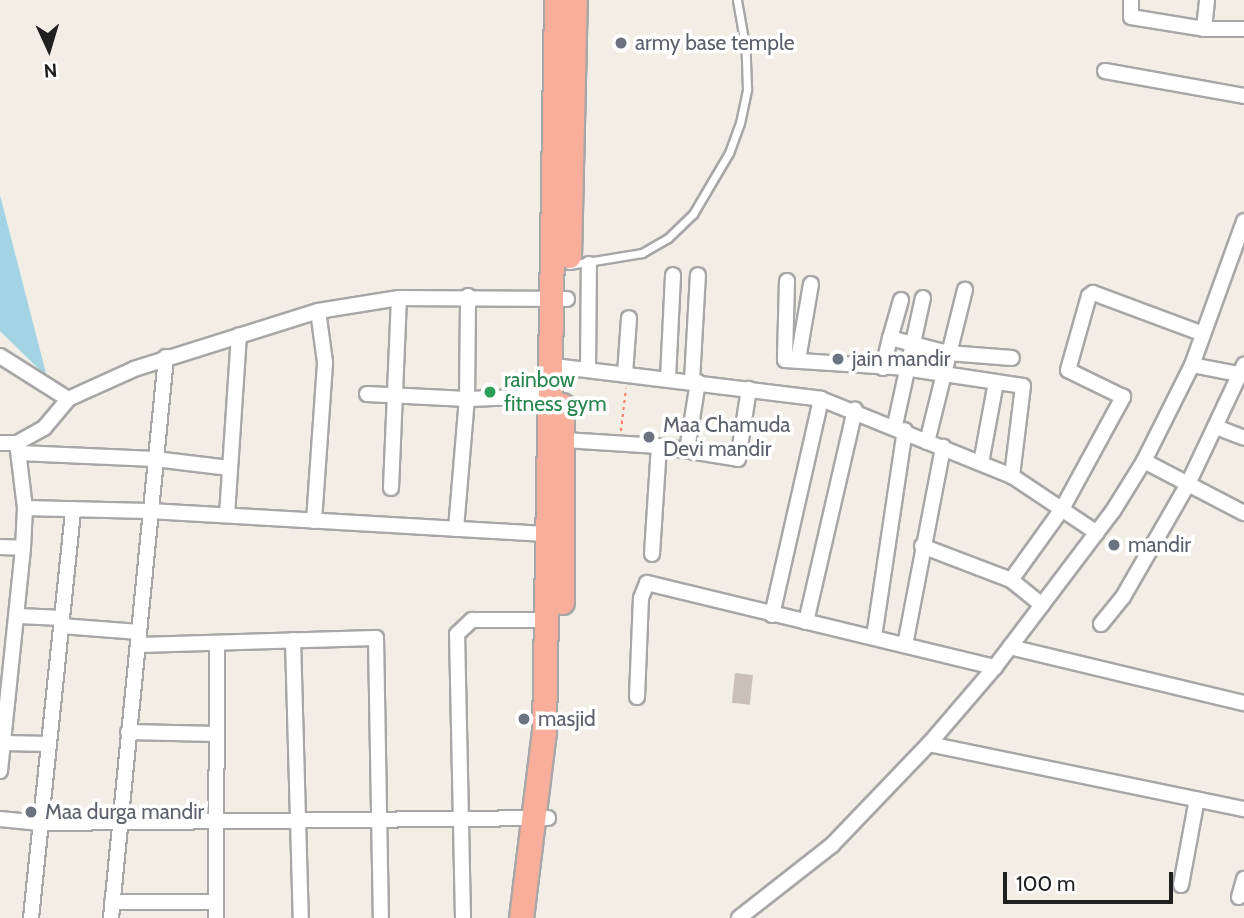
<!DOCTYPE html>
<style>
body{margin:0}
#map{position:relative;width:1244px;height:918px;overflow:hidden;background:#f2eee6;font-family:Cabin,sans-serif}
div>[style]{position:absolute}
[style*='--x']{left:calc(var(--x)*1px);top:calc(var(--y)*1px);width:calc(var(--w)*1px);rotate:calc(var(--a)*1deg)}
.water>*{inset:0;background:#a2d4e3}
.building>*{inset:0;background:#cac0b8;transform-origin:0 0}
.path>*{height:2px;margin-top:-1px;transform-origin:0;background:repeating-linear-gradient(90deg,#ff7b69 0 3.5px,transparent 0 7px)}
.roads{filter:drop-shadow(2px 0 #a7a7a7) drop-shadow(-2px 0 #a7a7a7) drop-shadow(0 2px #a7a7a7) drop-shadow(0 -2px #a7a7a7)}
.service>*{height:7px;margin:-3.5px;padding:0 3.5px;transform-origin:3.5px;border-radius:3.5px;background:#fff}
.minor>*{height:14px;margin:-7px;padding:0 7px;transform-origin:7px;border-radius:7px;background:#fff}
.trunk>*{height:23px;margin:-11.5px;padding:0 11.5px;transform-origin:11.5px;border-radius:11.5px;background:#f8ae9b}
.dots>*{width:19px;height:19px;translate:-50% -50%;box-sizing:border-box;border:4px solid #fff;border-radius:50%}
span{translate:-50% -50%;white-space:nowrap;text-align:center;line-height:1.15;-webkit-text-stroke:7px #fff;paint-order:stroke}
.worship-label{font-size:21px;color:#5b616d}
.left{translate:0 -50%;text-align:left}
.leisure-label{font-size:21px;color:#27864d}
.north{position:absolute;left:14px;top:14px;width:70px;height:70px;-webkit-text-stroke:5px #fff;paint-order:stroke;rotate:176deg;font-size:19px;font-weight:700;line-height:28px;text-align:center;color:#202020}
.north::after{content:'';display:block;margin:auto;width:24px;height:32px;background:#202020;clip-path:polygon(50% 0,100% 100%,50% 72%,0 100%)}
.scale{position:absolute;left:1003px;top:872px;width:170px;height:32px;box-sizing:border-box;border:4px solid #202020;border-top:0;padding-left:9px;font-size:21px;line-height:24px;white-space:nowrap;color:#202020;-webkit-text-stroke:5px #fff;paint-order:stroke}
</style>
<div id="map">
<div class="water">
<i style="clip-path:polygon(0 195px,33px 323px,47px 377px,0 331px)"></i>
</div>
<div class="building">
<i style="left:735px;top:673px;width:18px;height:30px;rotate:6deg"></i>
</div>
<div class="path">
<i style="--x:621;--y:431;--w:43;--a:-83.4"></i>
</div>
<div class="roads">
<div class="service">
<i style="--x:569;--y:265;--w:74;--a:-9.3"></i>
<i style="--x:642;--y:253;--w:30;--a:-30"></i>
<i style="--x:668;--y:238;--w:35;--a:-44"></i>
<i style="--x:693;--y:214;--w:71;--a:-59.5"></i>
<i style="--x:729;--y:153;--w:32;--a:-70"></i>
<i style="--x:740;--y:123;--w:35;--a:-78"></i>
<i style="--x:747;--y:89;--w:38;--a:-92"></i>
<i style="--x:746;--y:51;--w:52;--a:-100"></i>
</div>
<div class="minor">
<i style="--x:1131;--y:0;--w:17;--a:90"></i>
<i style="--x:1131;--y:17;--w:74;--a:9.3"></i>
<i style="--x:1204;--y:29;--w:40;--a:0"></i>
<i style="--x:1204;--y:29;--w:29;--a:-84"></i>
<i style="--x:1105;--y:71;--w:141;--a:10.2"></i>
<i style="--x:787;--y:281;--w:79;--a:91.5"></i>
<i style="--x:785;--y:360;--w:119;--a:3.8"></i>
<i style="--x:904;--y:368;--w:120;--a:8.6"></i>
<i style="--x:1023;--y:386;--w:91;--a:97"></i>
<i style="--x:901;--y:300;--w:40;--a:106"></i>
<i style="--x:890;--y:338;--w:60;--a:14.5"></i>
<i style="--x:948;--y:353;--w:64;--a:4.5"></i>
<i style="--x:0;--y:356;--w:80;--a:32.3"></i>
<i style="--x:798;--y:360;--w:77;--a:-80.3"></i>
<i style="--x:1192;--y:365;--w:53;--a:10.9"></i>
<i style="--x:562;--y:367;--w:261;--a:7"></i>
<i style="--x:821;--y:399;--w:206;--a:22"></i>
<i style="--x:1012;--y:476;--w:102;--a:33.8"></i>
<i style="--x:883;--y:368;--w:31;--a:-77"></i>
<i style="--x:588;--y:369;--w:105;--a:-89.5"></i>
<i style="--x:625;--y:374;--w:56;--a:-85.9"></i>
<i style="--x:668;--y:378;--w:103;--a:-87.2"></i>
<i style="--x:692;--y:381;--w:106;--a:-86.8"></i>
<i style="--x:367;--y:394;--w:100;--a:2.9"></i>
<i style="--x:467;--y:399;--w:82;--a:-2.1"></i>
<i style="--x:895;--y:425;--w:130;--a:-77.6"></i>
<i style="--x:1216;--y:427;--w:30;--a:21"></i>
<i style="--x:564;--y:440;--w:95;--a:3.6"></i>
<i style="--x:659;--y:446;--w:80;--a:9.3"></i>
<i style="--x:738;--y:459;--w:71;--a:-81.1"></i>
<i style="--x:927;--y:442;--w:157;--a:-76"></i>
<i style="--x:0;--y:443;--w:17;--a:0"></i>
<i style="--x:17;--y:443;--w:31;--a:-29"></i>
<i style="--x:44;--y:428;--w:38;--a:-50"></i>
<i style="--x:68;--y:399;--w:72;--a:-24.4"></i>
<i style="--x:134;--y:369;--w:193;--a:-17.5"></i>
<i style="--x:318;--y:311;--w:82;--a:-9.1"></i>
<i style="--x:399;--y:298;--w:168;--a:0.3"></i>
<i style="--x:687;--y:450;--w:69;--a:-80.8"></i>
<i style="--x:19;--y:453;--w:136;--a:2.5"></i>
<i style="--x:155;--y:459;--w:75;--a:6.9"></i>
<i style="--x:1144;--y:461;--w:113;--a:27.5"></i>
<i style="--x:981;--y:463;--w:82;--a:-79.5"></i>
<i style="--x:391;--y:488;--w:190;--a:-87.6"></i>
<i style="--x:25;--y:508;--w:123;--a:1.4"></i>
<i style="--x:148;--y:511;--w:400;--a:3.3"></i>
<i style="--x:227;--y:515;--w:180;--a:-86.2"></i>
<i style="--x:314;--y:521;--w:159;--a:-86"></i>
<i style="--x:325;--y:362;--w:51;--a:-97.8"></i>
<i style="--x:456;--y:529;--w:130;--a:-85.2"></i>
<i style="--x:467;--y:399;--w:103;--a:-89.4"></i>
<i style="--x:922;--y:546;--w:95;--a:20.9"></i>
<i style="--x:1011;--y:580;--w:40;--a:39"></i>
<i style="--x:0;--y:547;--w:23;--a:2"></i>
<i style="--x:652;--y:554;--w:108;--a:-86.3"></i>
<i style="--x:1011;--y:580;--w:87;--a:-54.3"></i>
<i style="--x:1062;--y:509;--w:128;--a:-61.4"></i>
<i style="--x:1123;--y:397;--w:61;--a:-153.9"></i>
<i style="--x:1068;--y:370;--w:77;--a:-74.2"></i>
<i style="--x:1089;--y:296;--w:5;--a:-37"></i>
<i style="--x:1093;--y:293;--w:117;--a:20.4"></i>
<i style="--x:772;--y:615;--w:221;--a:-77.2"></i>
<i style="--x:19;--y:616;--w:43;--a:2.7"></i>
<i style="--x:806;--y:622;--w:218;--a:-77"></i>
<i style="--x:1101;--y:624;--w:35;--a:-51"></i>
<i style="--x:1123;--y:597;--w:130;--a:-60.1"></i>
<i style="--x:1188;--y:484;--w:132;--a:-64.8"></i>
<i style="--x:61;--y:626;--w:78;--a:4.4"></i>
<i style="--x:874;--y:637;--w:209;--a:-81.5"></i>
<i style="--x:293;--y:640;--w:278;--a:88.4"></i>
<i style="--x:138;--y:645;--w:238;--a:-1.7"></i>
<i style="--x:376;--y:638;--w:280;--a:89"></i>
<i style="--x:905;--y:645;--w:202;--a:-79.1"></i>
<i style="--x:1010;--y:647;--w:241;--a:13.5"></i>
<i style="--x:637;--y:697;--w:99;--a:-87.7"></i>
<i style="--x:641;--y:598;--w:16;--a:-68"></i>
<i style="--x:647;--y:583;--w:358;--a:13.6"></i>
<i style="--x:128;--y:732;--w:89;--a:1.3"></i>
<i style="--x:4;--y:743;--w:45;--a:1.3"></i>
<i style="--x:929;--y:744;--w:322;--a:11.7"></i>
<i style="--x:0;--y:771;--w:224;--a:-84.1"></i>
<i style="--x:23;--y:548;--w:40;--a:-87.1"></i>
<i style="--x:25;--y:508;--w:65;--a:-97"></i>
<i style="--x:0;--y:819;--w:40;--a:5.7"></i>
<i style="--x:40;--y:823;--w:508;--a:-0.56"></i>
<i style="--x:1181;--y:885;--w:87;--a:-79.5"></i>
<i style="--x:1239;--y:897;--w:19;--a:-74"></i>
<i style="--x:112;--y:902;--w:104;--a:0"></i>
<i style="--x:31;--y:918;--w:411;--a:-84.1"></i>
<i style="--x:111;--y:918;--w:564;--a:-84.4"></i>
<i style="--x:216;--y:918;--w:275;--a:-89.8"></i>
<i style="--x:463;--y:918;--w:284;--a:-91.2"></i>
<i style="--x:457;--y:634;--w:21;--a:-43"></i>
<i style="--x:472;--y:620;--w:74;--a:0"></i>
<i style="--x:739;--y:918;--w:118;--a:-38.1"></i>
<i style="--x:832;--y:845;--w:140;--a:-46.2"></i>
<i style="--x:929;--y:744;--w:101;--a:-49.4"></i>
<i style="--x:995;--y:667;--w:196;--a:-52.9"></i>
<i style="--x:1113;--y:511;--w:59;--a:-58.2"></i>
<i style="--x:1144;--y:461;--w:107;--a:-63.4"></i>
<i style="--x:1192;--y:365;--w:153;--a:-70.1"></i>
</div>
<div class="trunk">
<i style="--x:569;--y:256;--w:256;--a:-88.7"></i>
<i style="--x:562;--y:602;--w:197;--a:-90"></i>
<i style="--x:521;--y:918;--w:187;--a:-83"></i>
<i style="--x:544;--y:732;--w:732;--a:-89.06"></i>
</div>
</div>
<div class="dots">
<i style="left:621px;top:43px;background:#6b7280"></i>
<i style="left:838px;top:359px;background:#6b7280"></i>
<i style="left:490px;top:392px;background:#2e9e5b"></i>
<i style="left:649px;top:437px;background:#6b7280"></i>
<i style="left:1114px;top:545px;background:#6b7280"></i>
<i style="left:524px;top:719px;background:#6b7280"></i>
<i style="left:31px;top:812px;background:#6b7280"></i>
</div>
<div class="worship-label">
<span class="left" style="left:635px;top:43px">army base temple</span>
<span class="left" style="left:852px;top:359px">jain mandir</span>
<span class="left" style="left:663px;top:437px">Maa Chamuda<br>Devi mandir</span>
<span class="left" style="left:1128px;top:545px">mandir</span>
<span class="left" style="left:538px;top:719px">masjid</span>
<span class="left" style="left:45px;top:812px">Maa durga mandir</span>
</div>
<div class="leisure-label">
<span class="left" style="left:504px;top:392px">rainbow<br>fitness gym</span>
</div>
<div class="north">N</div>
<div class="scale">100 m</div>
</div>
